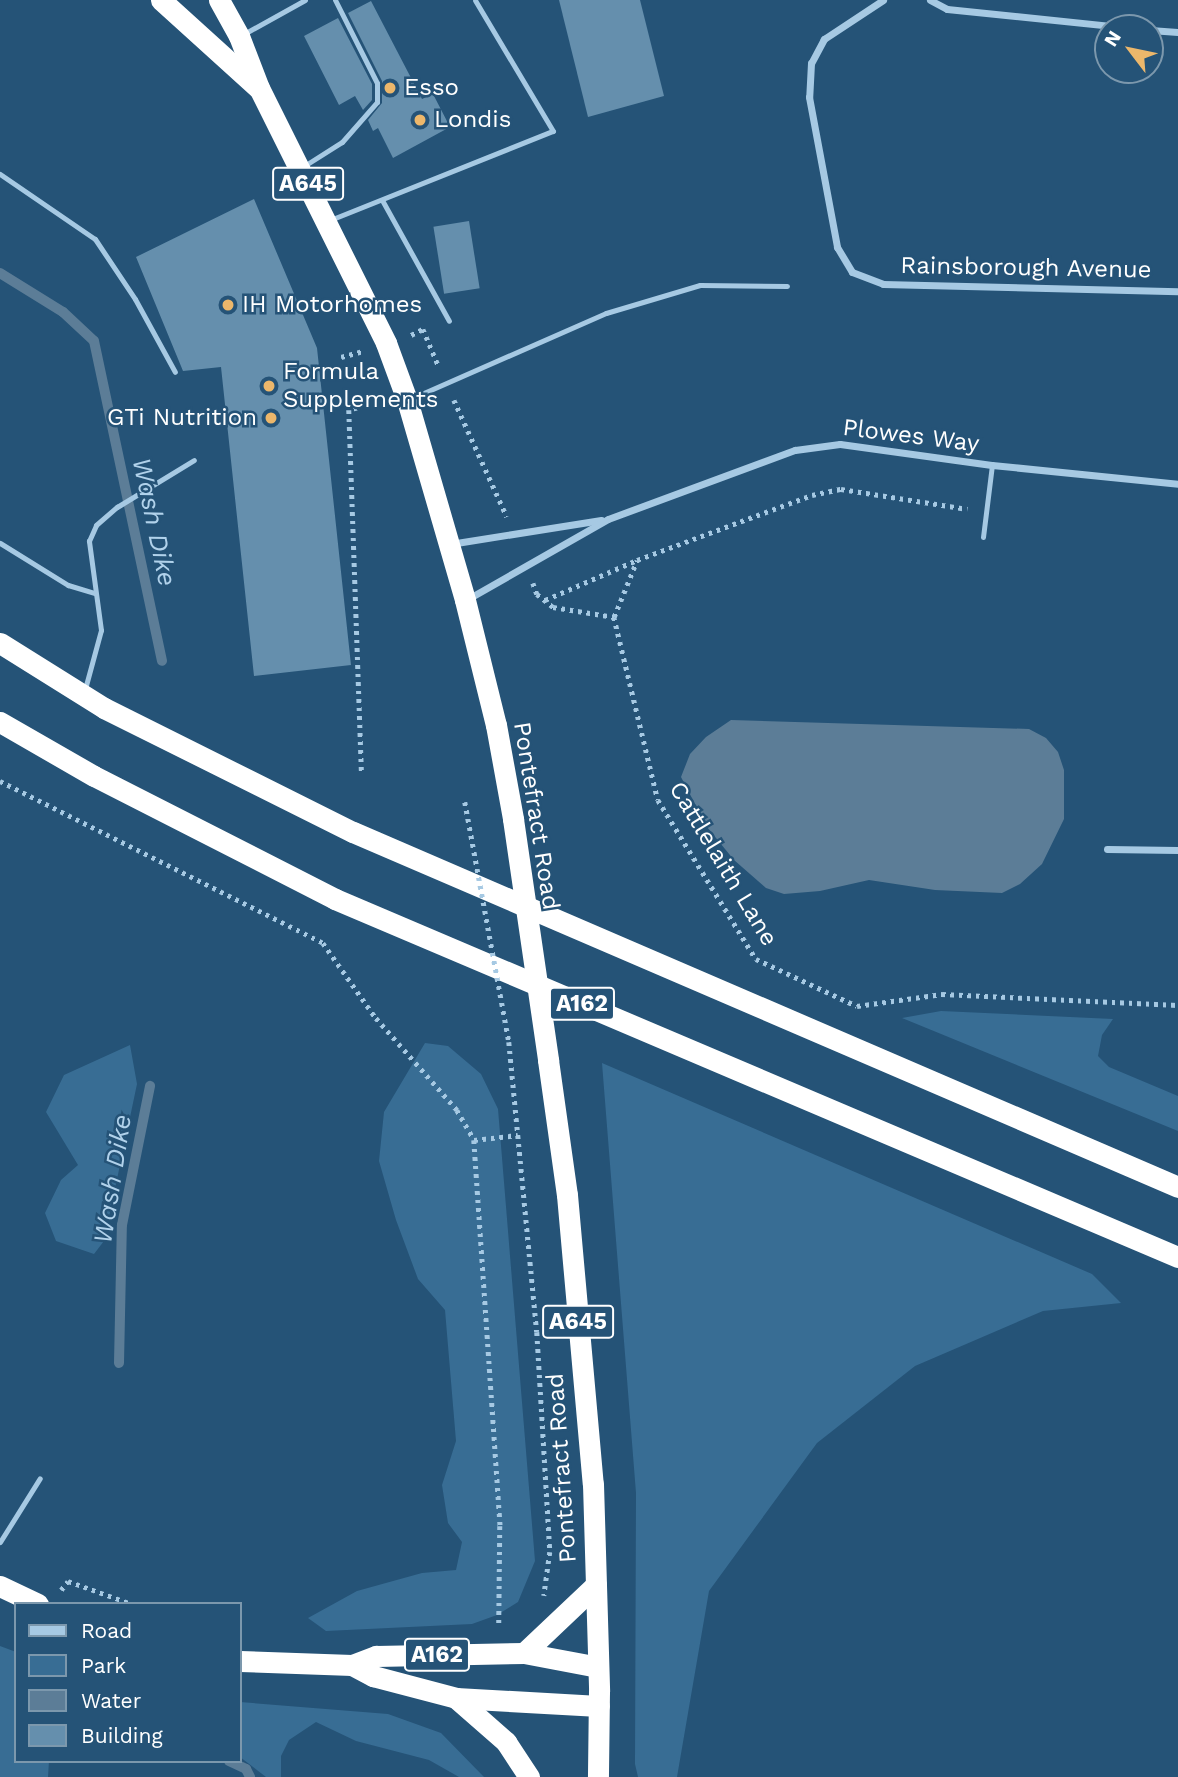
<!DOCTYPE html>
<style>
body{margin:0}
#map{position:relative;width:1178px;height:1777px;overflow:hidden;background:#255377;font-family:"Work Sans",sans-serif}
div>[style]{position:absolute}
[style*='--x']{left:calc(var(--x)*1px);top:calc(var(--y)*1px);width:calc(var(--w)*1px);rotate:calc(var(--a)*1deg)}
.green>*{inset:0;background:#386d94}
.water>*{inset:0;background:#5c7d97}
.stream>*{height:10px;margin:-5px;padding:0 5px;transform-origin:5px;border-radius:5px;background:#5c7d97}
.building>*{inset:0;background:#658fad;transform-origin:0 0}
.path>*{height:4.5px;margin-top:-2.25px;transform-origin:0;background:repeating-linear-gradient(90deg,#a6c9e3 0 3.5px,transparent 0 8.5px)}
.lane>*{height:5px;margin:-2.5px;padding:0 2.5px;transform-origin:2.5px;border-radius:2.5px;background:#a6c9e3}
.street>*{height:7px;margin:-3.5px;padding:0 3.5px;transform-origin:3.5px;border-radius:3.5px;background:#a6c9e3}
.highway>*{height:21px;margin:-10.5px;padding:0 10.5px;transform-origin:10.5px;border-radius:10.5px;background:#fff}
.path-bridge>*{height:4.5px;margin-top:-2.25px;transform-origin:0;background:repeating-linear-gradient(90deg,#a6c9e3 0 3.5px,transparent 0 8.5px)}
.highway-bridge>*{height:21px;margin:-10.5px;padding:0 10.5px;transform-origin:10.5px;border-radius:10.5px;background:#fff}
.dots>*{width:19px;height:19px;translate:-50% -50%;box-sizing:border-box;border:4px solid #255377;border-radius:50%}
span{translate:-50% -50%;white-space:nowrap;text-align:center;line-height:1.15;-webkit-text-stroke:5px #255377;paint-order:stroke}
.shield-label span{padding:2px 5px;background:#255377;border:2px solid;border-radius:5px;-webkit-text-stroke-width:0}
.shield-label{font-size:23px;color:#fff;font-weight:700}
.poi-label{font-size:24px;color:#fff}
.left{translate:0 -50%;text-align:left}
.right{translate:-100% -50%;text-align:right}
.street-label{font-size:24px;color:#fff}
.water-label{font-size:26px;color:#b1d2eb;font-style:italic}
.legend{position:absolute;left:14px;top:1602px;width:228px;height:161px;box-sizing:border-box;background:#255377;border:2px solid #7c98ad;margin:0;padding:9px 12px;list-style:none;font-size:21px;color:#fff}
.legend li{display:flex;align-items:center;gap:14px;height:35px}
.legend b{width:35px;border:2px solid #7c98ad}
.north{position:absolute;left:1094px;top:14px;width:70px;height:70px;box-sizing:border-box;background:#255377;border:2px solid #7c98ad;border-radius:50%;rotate:302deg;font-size:19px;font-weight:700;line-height:28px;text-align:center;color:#fff}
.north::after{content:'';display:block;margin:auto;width:24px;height:32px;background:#ecb76b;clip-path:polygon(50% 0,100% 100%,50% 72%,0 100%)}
</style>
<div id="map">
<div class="green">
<i style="clip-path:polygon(941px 1011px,1113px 1019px,1102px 1035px,1098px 1056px,1109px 1067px,1178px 1096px,1178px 1131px,902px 1018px)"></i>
<i style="clip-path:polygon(425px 1043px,448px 1046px,481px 1074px,498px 1109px,535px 1561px,518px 1602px,497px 1615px,472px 1624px,326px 1631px,308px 1618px,357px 1591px,422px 1573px,456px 1570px,462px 1542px,448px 1523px,442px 1485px,456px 1441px,445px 1310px,418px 1279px,396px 1220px,379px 1161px,384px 1112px)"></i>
<i style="clip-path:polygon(130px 1045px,137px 1084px,104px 1241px,94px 1254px,56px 1241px,45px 1213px,61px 1180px,78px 1165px,46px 1112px,64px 1075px)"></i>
<i style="clip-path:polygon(602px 1063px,1092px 1274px,1121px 1303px,1043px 1311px,915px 1366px,817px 1443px,709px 1591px,677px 1777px,638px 1777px,635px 1764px,636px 1493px)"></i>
<i style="clip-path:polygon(0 1646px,16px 1652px,16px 1761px,49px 1761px,48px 1777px,0 1777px)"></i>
<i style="clip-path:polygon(240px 1702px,388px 1714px,441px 1733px,484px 1777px,459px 1777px,429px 1760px,356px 1741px,316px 1722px,289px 1740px,281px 1756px,281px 1777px,266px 1777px,240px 1757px)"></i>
</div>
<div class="water">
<i style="clip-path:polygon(731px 720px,1029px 729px,1046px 738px,1058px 752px,1064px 770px,1064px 819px,1042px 864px,1020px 884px,1002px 893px,935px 890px,869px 880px,820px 891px,784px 894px,766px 888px,734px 860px,707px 827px,681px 777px,690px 754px,706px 737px)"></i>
</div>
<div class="stream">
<i style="--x:0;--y:273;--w:74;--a:31.8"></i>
<i style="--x:63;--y:312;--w:42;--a:43.1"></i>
<i style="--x:94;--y:341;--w:327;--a:78"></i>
<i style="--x:119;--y:1363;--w:138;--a:-88.8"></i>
<i style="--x:122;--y:1225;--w:142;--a:-78.6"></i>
<i style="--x:229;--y:1761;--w:19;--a:25"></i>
<i style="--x:246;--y:1769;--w:9;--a:63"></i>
</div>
<div class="building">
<i style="clip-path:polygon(559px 0,640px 0,664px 96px,588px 117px)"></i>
<i style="clip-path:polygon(371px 1px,422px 99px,433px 94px,450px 127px,393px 158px,378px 128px,373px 131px,368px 120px,382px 103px,382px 81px,348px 13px)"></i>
<i style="clip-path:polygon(338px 18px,372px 84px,372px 100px,363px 110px,355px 96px,339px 105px,304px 36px)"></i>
<i style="clip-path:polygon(254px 199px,317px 348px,351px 665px,254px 676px,221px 367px,183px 371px,136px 257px)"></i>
<i style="left:469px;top:221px;width:68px;height:36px;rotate:81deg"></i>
</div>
<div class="path">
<i style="--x:411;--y:335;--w:13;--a:-27"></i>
<i style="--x:423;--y:329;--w:41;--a:67.2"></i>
<i style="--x:341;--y:357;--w:23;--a:-15"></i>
<i style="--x:454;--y:400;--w:128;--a:65.6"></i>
<i style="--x:357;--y:408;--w:8;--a:166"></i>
<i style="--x:349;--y:410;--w:364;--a:88"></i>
<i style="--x:533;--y:583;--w:12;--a:70"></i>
<i style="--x:537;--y:594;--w:21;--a:39"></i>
<i style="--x:553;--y:607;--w:62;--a:9.3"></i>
<i style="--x:614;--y:617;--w:188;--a:76.5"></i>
<i style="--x:658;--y:800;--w:187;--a:58.4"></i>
<i style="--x:756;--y:959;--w:111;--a:25"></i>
<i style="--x:857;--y:1006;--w:86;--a:-8"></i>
<i style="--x:942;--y:994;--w:236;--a:2.7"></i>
<i style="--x:545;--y:600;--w:100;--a:-23.5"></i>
<i style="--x:637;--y:560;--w:187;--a:-20.4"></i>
<i style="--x:812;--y:495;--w:30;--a:-12"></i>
<i style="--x:841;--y:489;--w:128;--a:9"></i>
<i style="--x:614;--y:617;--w:61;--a:-68"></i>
<i style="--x:0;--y:781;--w:361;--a:26.6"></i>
<i style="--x:323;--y:943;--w:92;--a:54.8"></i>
<i style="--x:376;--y:1018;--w:123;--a:48.6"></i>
<i style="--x:457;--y:1110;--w:34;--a:60"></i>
<i style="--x:474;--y:1140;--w:387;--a:86.1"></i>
<i style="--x:500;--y:1526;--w:101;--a:90.6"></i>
<i style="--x:509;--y:1042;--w:291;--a:84.5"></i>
<i style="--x:537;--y:1332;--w:220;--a:86.6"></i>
<i style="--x:550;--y:1552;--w:44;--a:97.8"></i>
<i style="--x:474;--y:1140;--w:44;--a:-6.5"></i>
<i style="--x:61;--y:1590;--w:11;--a:-52"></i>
<i style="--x:68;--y:1581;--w:68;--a:19.8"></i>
</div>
<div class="lane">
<i style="--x:242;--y:35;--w:72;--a:-29.1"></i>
<i style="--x:304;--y:166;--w:45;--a:-32.3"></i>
<i style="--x:342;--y:142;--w:53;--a:-48.8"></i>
<i style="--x:377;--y:102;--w:19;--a:-90"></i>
<i style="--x:377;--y:83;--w:93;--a:-116.8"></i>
<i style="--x:0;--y:174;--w:115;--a:34.4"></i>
<i style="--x:95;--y:239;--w:72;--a:56.3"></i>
<i style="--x:135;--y:299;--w:83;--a:61.3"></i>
<i style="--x:382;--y:200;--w:138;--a:61"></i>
<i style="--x:330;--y:220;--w:240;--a:-21.8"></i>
<i style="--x:553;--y:131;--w:152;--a:-120.8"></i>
<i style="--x:410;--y:399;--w:214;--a:-23.7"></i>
<i style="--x:606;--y:313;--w:98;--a:-16.6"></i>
<i style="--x:700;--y:285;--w:87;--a:0.7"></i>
<i style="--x:983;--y:537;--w:73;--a:-82.9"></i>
<i style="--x:0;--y:543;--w:80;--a:31.7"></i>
<i style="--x:68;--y:585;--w:28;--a:17"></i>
<i style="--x:85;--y:689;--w:61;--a:-74.8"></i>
<i style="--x:101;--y:630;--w:90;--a:-97.7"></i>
<i style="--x:89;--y:541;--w:17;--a:-66"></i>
<i style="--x:96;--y:525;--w:28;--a:-41"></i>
<i style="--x:117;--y:507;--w:90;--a:-31.4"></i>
<i style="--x:0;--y:1542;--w:75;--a:-58"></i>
</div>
<div class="street">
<i style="--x:883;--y:0;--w:71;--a:146.5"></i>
<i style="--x:824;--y:39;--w:27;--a:118"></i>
<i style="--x:811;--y:63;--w:34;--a:93"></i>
<i style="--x:809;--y:97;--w:153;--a:79.4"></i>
<i style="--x:837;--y:247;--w:29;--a:59"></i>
<i style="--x:852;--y:272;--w:33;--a:21"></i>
<i style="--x:883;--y:284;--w:295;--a:1.4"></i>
<i style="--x:930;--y:0;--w:19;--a:28"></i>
<i style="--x:947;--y:9;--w:186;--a:5.9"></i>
<i style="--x:1150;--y:30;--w:28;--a:4"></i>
<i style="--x:450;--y:544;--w:153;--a:-9"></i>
<i style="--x:466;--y:600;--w:163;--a:-29.7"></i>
<i style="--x:608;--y:519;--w:199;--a:-20.3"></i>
<i style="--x:795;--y:450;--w:45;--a:-7.6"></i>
<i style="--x:840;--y:444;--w:153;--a:7.9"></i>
<i style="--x:992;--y:465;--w:187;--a:5.8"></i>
<i style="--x:1107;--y:849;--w:71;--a:0.8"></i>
</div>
<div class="highway">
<i style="--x:161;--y:0;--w:130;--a:42.2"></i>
<i style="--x:219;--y:0;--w:41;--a:60.9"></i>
<i style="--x:239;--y:36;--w:56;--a:69"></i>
<i style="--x:259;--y:88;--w:285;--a:63.5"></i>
<i style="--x:386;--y:343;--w:61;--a:69.8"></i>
<i style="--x:407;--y:400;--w:208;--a:73.8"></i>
<i style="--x:465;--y:600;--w:129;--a:76.1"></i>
<i style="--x:496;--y:725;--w:96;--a:79.7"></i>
<i style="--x:0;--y:643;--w:123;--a:32"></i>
<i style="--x:104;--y:708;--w:278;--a:26.5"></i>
<i style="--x:353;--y:832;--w:898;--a:23.28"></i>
<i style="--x:0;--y:722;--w:108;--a:29.9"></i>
<i style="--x:94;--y:776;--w:271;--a:27"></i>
<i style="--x:335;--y:899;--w:916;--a:23.01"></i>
<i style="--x:548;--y:1060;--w:136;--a:82"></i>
<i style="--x:567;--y:1195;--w:290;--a:84.9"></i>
<i style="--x:593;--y:1484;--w:207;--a:88.3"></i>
<i style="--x:599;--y:1691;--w:86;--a:90.7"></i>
<i style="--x:0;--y:1586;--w:42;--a:25.3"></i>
<i style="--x:524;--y:1653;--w:99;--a:-43.4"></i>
<i style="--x:240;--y:1661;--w:112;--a:2"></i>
<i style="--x:352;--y:1665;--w:26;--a:-21"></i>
<i style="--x:376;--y:1656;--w:148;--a:-1.2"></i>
<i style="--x:524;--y:1653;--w:75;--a:10.7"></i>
<i style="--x:352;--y:1665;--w:24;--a:28"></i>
<i style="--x:373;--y:1676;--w:86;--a:14.8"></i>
<i style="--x:456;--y:1698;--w:143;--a:3.2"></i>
<i style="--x:456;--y:1698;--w:67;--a:41.3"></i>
<i style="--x:506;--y:1742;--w:42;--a:56.7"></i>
</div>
<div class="path-bridge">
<i style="--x:465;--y:802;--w:244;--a:79.6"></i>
</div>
<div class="highway-bridge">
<i style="--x:513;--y:819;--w:244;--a:81.7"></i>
</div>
<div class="dots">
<i style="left:390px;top:88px;background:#ecb76b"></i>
<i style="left:420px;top:120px;background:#ecb76b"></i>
<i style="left:228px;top:305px;background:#ecb76b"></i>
<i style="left:269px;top:386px;background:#ecb76b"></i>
<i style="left:271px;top:418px;background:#ecb76b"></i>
</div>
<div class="shield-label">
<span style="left:308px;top:184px">A645</span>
<span style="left:582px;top:1004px">A162</span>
<span style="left:578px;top:1322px">A645</span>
<span style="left:437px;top:1655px">A162</span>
</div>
<div class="poi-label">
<span class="left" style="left:404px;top:88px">Esso</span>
<span class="left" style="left:434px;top:120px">Londis</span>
<span class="left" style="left:242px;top:305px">IH Motorhomes</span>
<span class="left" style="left:283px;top:386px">Formula<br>Supplements</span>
<span class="right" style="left:257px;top:418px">GTi Nutrition</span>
</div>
<div class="street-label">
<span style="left:1026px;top:268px;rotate:1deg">Rainsborough Avenue</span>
<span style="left:911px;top:436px;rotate:7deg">Plowes Way</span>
<span style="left:536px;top:816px;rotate:81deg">Pontefract Road</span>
<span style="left:723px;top:864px;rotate:59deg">Cattlelaith Lane</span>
<span style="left:562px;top:1468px;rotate:-94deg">Pontefract Road</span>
</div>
<div class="water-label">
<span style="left:154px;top:522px;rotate:78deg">Wash Dike</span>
<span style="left:113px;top:1179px;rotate:-81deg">Wash Dike</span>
</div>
<ul class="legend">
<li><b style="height:9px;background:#a6c9e3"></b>Road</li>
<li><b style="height:19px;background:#386d94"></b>Park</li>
<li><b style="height:19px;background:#5c7d97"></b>Water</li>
<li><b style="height:19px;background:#658fad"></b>Building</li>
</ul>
<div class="north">N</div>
</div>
